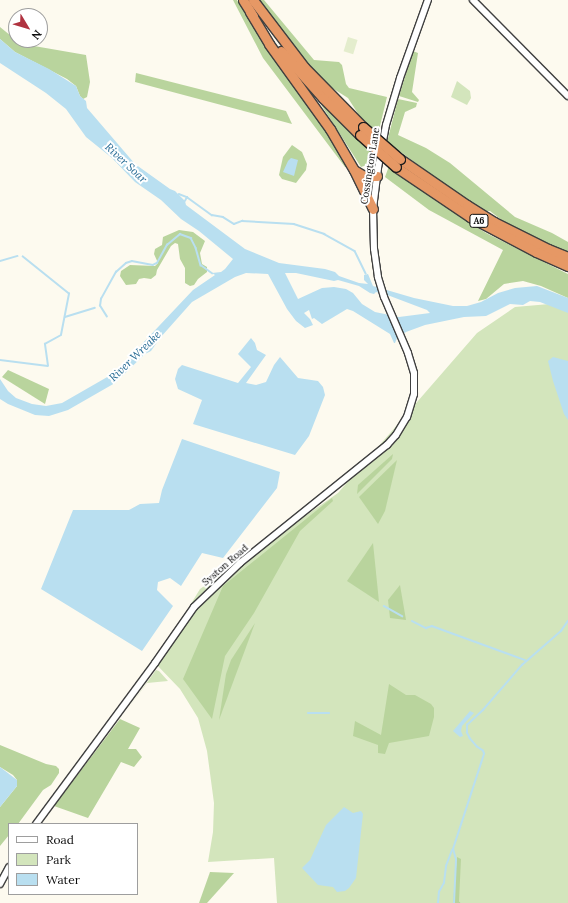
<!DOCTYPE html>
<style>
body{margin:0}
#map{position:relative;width:568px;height:903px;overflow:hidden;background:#fdfaef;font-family:Lora,serif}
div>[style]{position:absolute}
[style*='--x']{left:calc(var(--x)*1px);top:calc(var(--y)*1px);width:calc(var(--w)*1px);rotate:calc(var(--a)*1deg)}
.green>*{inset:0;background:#d3e5bc}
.forest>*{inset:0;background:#b9d49d}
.pitch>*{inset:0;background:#e4edcd;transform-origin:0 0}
.water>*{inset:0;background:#b9dff0}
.stream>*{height:1.5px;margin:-0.75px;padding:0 0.75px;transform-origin:0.75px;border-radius:0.75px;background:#b9dff0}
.roads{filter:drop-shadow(1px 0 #404040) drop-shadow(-1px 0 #404040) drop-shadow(0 1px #404040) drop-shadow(0 -1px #404040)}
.minor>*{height:6px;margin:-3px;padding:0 3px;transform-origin:3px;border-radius:3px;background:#fff}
.highway>*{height:9px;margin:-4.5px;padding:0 4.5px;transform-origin:4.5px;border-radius:4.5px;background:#e69865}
.bridges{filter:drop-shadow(1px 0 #1e1e1e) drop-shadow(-1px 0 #1e1e1e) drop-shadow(0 1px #1e1e1e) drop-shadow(0 -1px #1e1e1e)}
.highway-bridge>*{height:9px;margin:-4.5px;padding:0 4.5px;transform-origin:4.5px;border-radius:4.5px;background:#e69865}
span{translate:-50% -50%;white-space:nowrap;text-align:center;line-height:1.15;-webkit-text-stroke:4px #fff;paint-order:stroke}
.shield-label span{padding:1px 3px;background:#fff;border:1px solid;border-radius:3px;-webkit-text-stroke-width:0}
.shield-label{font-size:9px;color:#0d0d0d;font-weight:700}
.street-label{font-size:10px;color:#0d0d0d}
.water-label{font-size:11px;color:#236993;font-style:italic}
.legend{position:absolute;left:8px;top:823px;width:130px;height:72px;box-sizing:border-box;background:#fff;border:1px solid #9e9e9e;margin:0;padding:5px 7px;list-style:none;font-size:12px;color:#0d0d0d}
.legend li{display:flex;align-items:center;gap:8px;height:20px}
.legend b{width:20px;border:1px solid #9e9e9e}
.north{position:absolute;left:8px;top:8px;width:40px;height:40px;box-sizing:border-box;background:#fff;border:1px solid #9e9e9e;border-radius:50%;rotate:128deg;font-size:11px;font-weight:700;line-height:16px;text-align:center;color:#0d0d0d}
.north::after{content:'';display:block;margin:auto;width:14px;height:18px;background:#b03340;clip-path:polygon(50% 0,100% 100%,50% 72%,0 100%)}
</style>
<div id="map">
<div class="green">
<i style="clip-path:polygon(457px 81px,470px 91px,471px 98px,467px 105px,451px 97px)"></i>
<i style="clip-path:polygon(561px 303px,568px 309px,568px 903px,461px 903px,459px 901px,458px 903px,277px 903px,274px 858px,208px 862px,213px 832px,214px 803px,207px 751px,198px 718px,180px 689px,155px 663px,200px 589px,338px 493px,477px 333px,515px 307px)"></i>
<i style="clip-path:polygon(156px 670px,159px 671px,168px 681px,147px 683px,127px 710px)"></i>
</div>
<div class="forest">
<i style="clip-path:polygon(233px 0,237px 0,266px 47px,315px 112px,351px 169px,345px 167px,263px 58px)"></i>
<i style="clip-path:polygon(258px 0,264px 0,314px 60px,339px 62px,342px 65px,346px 84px,349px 88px,387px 97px,378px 134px,362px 120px,348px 98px,329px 86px,302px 59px)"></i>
<i style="clip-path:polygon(0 27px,16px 40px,34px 46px,86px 55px,90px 82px,87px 97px,83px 99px,80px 96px,76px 86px,67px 79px,15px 52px,0 39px)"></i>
<i style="clip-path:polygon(413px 51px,418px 53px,412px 92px,419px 100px,418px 102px,399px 96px)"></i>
<i style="clip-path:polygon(136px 73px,286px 111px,292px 124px,135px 82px)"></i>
<i style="clip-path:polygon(398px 99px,417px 103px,416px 107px,405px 112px,398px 135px,426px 148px,450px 163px,515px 217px,552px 233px,568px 242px,568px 253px,508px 225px,490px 211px,485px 211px,469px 202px,387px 142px)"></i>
<i style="clip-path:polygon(320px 103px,370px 149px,370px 164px,361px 167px)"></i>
<i style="clip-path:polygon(292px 145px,302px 152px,307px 164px,306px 170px,296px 183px,282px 179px,279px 175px,283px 157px)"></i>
<i style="clip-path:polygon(389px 166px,436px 201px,486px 233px,568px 274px,568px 298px,541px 286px,523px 281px,504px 284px,486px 299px,478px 301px,503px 250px,429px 210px,385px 177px)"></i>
<i style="clip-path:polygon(179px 230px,193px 232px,205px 241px,200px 253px,202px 264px,207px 267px,207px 272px,198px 279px,194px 285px,190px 286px,185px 283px,185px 268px,180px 259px,178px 244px,175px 243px,171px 246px,157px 270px,156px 275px,151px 279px,144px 278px,139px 279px,136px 284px,126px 285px,120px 276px,121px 271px,130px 265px,155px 266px,158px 263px,154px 254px,155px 249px,162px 245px,163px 237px)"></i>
<i style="clip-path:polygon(8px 370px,49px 389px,45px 404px,2px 377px)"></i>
<i style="clip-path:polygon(393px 454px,392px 459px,357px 494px,358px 485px)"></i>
<i style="clip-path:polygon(397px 460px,385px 511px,378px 524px,359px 497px)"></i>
<i style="clip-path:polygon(332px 498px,333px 501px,300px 531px,254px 613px,225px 656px,212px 719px,183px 679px,223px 586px)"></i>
<i style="clip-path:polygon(373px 543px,379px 602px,347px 581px)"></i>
<i style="clip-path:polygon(400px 585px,406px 620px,390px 618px,388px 600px)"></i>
<i style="clip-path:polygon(255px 623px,219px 720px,226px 674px,231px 660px)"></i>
<i style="clip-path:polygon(389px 684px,406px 695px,415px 695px,431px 704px,434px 708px,434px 717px,429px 736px,389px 743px,385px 754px,378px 753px,378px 745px,353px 736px,355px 721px,381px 735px)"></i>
<i style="clip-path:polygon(120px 719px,140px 728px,128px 749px,136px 749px,142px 757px,134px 767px,121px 762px,88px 818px,54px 806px)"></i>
<i style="clip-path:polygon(0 745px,46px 764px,56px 766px,59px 769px,59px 773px,51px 785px,43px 790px,18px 824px,9px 824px,9px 835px,0 846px,0 807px,17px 786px,17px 780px,13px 775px,0 767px)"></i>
<i style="clip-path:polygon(457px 857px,461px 859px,459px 901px,461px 903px,453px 903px)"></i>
<i style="clip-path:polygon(210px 872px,234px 873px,207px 903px,199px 903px)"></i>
</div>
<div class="pitch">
<i style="left:348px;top:37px;width:10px;height:15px;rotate:17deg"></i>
</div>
<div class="water">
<i style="clip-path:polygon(evenodd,0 39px,15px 52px,49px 69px,76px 86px,80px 96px,86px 101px,87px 108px,135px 164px,170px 189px,175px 191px,185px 201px,186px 205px,245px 249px,279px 263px,325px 269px,335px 272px,339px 276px,359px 283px,368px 284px,364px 280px,364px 275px,368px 274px,373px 286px,414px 298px,453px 306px,467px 306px,481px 302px,498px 293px,515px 288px,537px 286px,568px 298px,568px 313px,540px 302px,530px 301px,523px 305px,510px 304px,486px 316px,464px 317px,425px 325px,406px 332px,397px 338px,395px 343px,394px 343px,390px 334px,353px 311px,347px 309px,322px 324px,314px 318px,312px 319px,309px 310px,304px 313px,310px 319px,313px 325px,305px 328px,296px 321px,287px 309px,268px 274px,246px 273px,235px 277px,192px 302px,160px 338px,151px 351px,145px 354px,115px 383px,68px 410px,49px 416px,35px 415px,8px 404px,0 399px,0 379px,8px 391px,16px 398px,32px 404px,46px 406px,62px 403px,109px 376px,125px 362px,193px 290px,215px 275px,212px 273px,221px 272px,225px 269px,233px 259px,199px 231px,181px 219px,161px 200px,135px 182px,112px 158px,86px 137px,66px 109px,46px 93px,0 63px,0 39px,285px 273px,296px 273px,334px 281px,338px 280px,359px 286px,370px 293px,374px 294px,376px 292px,390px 296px,427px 310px,430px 313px,399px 317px,375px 312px,362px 304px,353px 293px,346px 289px,334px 287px,322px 288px,298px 299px,285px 273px)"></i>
<i style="clip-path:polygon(291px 158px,298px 160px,294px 176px,283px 172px,288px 161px)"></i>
<i style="clip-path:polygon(251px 338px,255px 343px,257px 350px,266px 355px,246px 383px,256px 385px,266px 382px,274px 365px,280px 357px,298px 378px,318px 381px,323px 387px,325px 395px,309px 436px,295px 455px,193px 424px,202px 400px,178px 389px,175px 379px,178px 369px,182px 365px,238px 383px,251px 367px,238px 354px)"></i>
<i style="clip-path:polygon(553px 357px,568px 361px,568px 420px,564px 414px,553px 381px,548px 361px)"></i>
<i style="clip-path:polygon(182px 439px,280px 472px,277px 488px,223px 558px,202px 553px,181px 586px,170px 578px,158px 582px,157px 590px,173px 606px,142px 651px,41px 589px,73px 510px,129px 510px,140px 504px,159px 503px,162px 490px)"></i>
<i style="clip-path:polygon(470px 711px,474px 713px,462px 726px,461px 731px,463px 736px,460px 737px,453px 731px)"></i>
<i style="clip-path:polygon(0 767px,17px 780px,17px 786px,0 807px)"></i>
<i style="clip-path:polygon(344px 807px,353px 813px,361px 811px,363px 814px,362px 823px,356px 878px,349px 888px,345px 891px,337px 892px,333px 887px,318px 885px,302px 868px,310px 860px,326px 825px)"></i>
</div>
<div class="stream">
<i style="--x:179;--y:194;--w:9;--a:21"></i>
<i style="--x:187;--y:197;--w:31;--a:36"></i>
<i style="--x:212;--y:215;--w:11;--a:10"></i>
<i style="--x:223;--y:217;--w:13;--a:32"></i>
<i style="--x:234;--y:224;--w:9;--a:-21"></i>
<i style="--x:242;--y:221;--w:52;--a:3.3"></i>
<i style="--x:294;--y:224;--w:32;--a:18"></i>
<i style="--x:324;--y:234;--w:35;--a:29"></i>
<i style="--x:355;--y:251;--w:25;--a:64"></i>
<i style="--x:185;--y:201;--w:4;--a:-63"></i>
<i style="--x:0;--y:261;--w:18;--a:-16"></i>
<i style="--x:65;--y:317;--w:31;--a:-17"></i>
<i style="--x:107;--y:317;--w:13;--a:-122"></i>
<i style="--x:100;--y:306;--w:7;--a:-82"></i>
<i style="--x:101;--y:299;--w:31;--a:-61"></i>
<i style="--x:116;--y:272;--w:13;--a:-42"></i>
<i style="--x:126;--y:263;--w:6;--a:-18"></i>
<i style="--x:132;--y:261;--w:21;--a:11"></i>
<i style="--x:153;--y:265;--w:4;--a:-27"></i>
<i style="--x:157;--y:263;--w:21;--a:-61"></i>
<i style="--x:167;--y:245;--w:17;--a:-40"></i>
<i style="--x:180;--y:234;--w:12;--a:20"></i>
<i style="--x:191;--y:238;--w:11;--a:63"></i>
<i style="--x:196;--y:248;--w:18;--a:74"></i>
<i style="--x:201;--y:265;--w:14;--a:36"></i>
<i style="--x:0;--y:360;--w:48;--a:7.1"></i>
<i style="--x:48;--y:366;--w:22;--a:-98"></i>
<i style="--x:45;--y:344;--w:18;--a:-29"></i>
<i style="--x:61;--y:335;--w:42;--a:-79"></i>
<i style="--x:69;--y:294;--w:59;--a:-141.2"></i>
<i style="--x:384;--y:606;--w:21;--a:29"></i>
<i style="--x:412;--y:621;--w:16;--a:27"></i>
<i style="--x:426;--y:628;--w:6;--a:-18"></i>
<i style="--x:432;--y:626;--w:99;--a:20.1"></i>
<i style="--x:308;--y:713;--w:21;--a:0"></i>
<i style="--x:438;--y:903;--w:11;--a:-85"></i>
<i style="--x:439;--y:892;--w:10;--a:-61"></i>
<i style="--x:444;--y:883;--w:17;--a:-83"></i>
<i style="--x:446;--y:866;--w:17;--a:-69"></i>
<i style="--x:454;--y:903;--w:43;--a:-87.3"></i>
<i style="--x:456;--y:860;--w:11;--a:-105"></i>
<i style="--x:453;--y:849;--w:100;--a:-71.9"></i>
<i style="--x:484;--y:754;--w:3;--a:-108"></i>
<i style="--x:483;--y:751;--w:7;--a:-146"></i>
<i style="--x:477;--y:747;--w:11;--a:-131"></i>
<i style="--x:470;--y:739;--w:7;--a:-117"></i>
<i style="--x:467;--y:733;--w:8;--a:-90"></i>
<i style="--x:467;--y:725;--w:22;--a:-43"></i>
<i style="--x:483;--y:710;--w:60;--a:-49.1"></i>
<i style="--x:522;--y:665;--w:52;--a:-41.1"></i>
<i style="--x:561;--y:631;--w:12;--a:-55"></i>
</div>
<div class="roads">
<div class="minor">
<i style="--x:473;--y:0;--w:135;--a:45.3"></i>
<i style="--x:36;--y:824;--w:200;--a:-53.5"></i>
<i style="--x:155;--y:663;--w:68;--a:-55.1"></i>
<i style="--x:194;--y:607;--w:64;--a:-43.7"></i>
<i style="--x:240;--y:563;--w:189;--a:-38.8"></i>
<i style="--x:387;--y:445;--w:13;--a:-48"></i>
<i style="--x:396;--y:435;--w:21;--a:-59"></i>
<i style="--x:407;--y:417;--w:24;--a:-73"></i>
<i style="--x:414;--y:394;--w:21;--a:-90"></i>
<i style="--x:414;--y:373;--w:21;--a:-107"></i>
<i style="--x:408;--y:353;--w:61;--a:-113.2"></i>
<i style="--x:384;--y:297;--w:21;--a:-107"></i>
<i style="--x:378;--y:277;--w:28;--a:-98"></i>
<i style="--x:374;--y:249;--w:40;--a:-91.4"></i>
<i style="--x:373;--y:209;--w:41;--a:-83"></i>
<i style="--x:378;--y:168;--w:44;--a:-79.5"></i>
<i style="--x:386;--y:125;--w:49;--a:-73.4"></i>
<i style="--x:400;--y:78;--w:83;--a:-70.3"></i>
<i style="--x:0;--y:884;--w:19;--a:-62"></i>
</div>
<div class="highway">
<i style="--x:243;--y:0;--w:19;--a:58"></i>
<i style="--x:253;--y:0;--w:84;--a:52.7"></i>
<i style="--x:304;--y:67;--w:84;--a:45.5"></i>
<i style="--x:250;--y:12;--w:37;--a:59"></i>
<i style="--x:269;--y:44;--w:105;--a:54.3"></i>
<i style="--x:330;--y:129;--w:48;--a:59.7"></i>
<i style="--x:354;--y:170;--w:12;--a:31"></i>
<i style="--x:364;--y:176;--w:13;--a:0"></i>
<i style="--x:281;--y:51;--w:63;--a:48.2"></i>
<i style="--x:323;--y:98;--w:52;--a:45"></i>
<i style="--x:400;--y:159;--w:81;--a:34.5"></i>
<i style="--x:467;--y:205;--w:32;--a:32"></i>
<i style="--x:494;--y:222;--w:60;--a:26.6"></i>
<i style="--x:548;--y:249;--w:22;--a:22"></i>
<i style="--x:396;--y:167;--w:89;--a:34"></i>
<i style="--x:470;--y:217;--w:75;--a:27.9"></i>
<i style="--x:536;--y:252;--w:35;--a:24"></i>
<i style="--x:355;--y:172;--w:41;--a:64.1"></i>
</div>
</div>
<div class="bridges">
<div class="highway-bridge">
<i style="--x:363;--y:127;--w:49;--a:40.9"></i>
<i style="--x:360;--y:135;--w:48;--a:41.6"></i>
</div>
</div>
<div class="shield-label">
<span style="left:479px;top:221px">A6</span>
</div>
<div class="street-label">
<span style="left:370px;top:166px;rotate:-81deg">Cossington Lane</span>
<span style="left:225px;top:565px;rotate:-41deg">Syston Road</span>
</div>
<div class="water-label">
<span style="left:126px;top:163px;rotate:43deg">River Soar</span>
<span style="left:135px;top:356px;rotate:-44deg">River Wreake</span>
</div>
<ul class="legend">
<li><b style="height:5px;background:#fff"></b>Road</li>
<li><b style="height:11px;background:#d3e5bc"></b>Park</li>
<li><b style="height:11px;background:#b9dff0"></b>Water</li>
</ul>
<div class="north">N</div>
</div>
